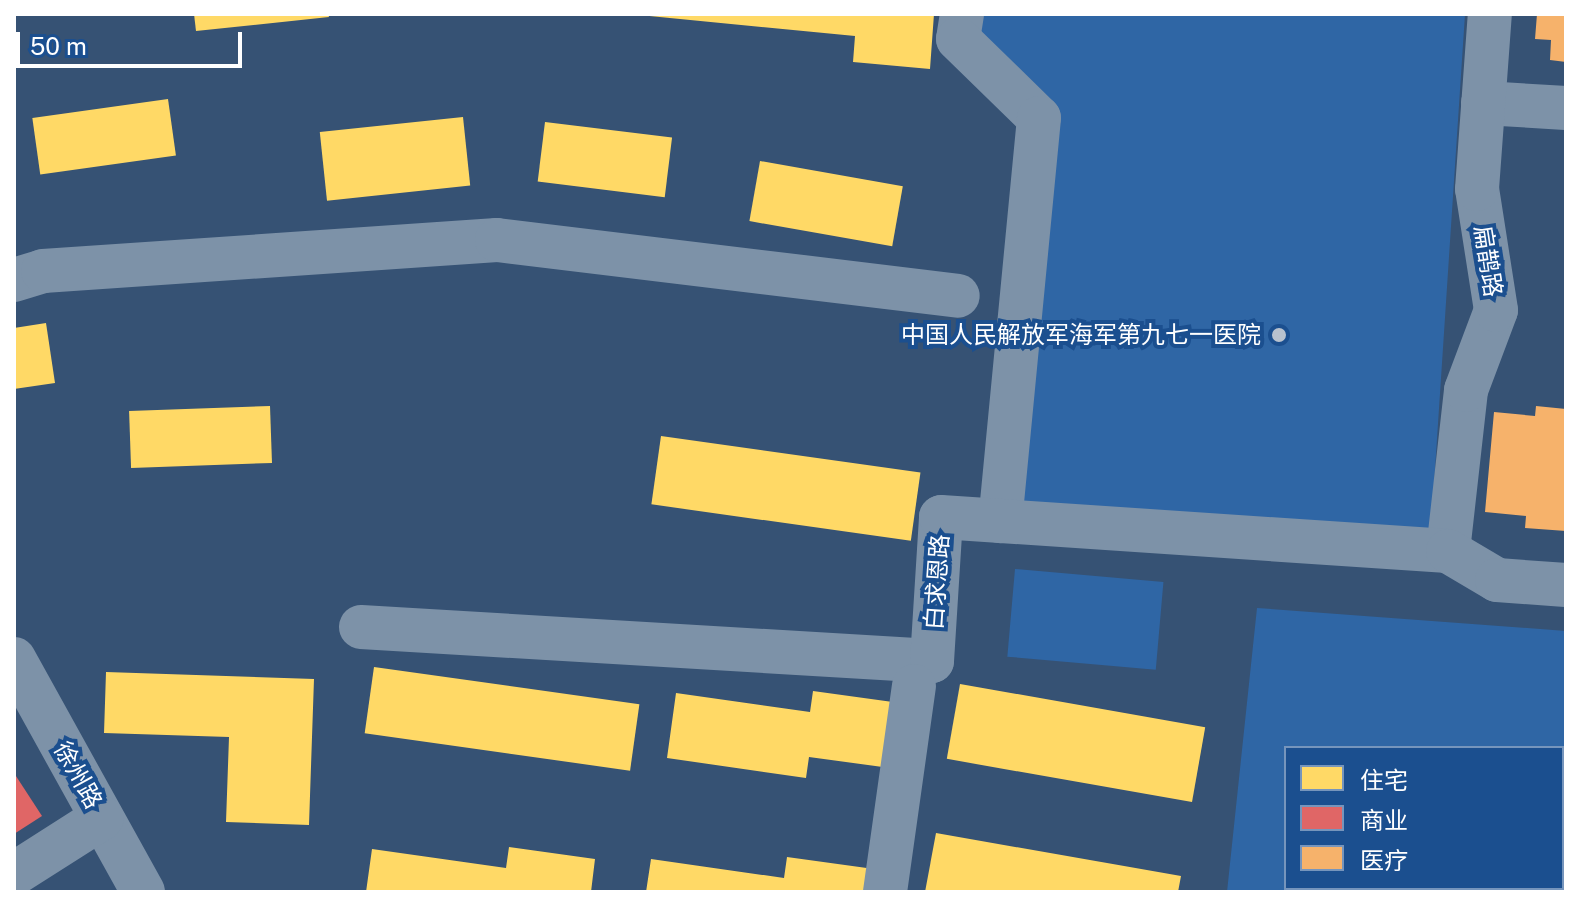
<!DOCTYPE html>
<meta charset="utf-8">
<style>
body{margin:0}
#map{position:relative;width:1580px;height:906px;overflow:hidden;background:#365274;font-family:"Public Sans","Noto Sans SC",sans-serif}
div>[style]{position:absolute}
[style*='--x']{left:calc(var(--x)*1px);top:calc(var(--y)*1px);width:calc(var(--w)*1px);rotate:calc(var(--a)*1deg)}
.green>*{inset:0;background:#2f66a5;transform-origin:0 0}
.homes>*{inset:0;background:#ffd966;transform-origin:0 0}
.shops>*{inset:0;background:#e06666}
.health>*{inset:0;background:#f6b26b}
.minor>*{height:44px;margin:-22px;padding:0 22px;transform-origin:22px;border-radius:22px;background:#7d92a8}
.dots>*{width:22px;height:22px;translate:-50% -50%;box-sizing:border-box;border:4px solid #1b4f8f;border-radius:50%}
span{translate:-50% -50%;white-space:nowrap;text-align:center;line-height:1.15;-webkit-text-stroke:8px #1b4f8f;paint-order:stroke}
.street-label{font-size:24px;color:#fff}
.poi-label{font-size:24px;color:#fff}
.right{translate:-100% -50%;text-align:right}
.frame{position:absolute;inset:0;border:16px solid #fff;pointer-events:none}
.legend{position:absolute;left:1284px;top:746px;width:280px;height:144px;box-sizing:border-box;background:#1b4f8f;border:2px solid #7695bc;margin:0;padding:10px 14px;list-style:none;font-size:24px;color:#fff}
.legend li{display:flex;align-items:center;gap:16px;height:40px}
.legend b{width:40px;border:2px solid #7695bc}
.scale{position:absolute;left:16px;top:32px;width:226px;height:36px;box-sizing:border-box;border:4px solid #fff;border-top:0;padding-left:10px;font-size:24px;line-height:28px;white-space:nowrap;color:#fff;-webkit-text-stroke:6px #1b4f8f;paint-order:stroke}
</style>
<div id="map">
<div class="green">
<i style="clip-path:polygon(976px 14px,1465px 14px,1431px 530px,1018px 507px,1058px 110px,974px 30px)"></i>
<i style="left:1015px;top:569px;width:149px;height:88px;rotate:5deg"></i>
<i style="clip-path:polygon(evenodd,1257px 608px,1566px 631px,1566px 892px,1227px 892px,1257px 608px,1286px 748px,1562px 748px,1562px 888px,1286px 888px,1286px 748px)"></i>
</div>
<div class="homes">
<i style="clip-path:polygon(194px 14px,328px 14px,329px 17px,196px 31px)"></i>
<i style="clip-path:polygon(629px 14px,934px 14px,930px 69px,853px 62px,855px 36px)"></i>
<i style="left:168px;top:99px;width:57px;height:137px;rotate:82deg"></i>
<i style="left:463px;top:117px;width:69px;height:144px;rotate:84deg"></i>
<i style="left:545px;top:122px;width:128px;height:60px;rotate:7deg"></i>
<i style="left:760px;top:161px;width:145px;height:61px;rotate:10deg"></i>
<i style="clip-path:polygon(46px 323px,55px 383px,14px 389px,14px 328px)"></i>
<i style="left:270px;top:406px;width:57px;height:141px;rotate:88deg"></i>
<i style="left:661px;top:436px;width:262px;height:69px;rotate:8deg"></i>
<i style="left:374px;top:667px;width:268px;height:67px;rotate:8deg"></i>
<i style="clip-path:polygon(106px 672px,314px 679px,309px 825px,226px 822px,229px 737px,104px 733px)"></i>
<i style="left:960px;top:684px;width:249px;height:76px;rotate:10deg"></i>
<i style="clip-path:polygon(813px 691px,900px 703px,890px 768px,809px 757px,806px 778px,667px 758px,676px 693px,810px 712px)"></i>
<i style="clip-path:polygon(936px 833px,1181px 876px,1178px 892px,925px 892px)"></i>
<i style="clip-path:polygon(509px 847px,595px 859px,591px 892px,366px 892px,372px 849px,506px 868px)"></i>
<i style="clip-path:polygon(787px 857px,874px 869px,871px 892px,646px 892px,651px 859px,784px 878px)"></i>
</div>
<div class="shops">
<i style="clip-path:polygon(14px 773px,42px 816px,14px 834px)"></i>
</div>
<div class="health">
<i style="clip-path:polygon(1537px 14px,1566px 14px,1566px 62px,1550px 60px,1551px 40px,1535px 39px)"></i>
<i style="clip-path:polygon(1536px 406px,1566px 409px,1566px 531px,1525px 528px,1526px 516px,1485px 512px,1494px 412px,1535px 416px)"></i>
</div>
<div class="minor">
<i style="--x:962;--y:14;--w:25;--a:99"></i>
<i style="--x:958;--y:39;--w:113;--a:44.3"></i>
<i style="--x:1039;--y:118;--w:405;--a:95.5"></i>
<i style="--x:1483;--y:103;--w:83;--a:3.4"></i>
<i style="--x:14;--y:280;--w:30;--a:-17"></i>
<i style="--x:43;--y:271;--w:455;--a:-3.9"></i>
<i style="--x:497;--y:240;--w:464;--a:6.9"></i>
<i style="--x:1448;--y:551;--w:162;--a:-83.6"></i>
<i style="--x:1466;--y:390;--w:85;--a:-69.4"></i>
<i style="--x:1496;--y:310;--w:122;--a:-98.9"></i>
<i style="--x:1477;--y:189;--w:175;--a:-85.8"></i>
<i style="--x:361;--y:627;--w:572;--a:3.41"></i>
<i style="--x:932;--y:661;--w:144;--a:-86.4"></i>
<i style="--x:941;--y:517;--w:508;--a:3.84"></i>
<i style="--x:1448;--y:551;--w:57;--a:30.6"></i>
<i style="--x:1497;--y:580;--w:69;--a:4.1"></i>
<i style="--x:14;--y:659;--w:266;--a:61"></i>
<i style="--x:14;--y:874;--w:104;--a:-32.5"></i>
<i style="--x:885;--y:892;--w:208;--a:-82"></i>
</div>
<div class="dots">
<i style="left:1279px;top:335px;background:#b9c2ce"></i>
</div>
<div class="street-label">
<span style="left:1488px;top:261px;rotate:81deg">扁鹊路</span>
<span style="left:937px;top:582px;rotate:-86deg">白求恩路</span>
<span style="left:78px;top:775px;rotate:61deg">徐州路</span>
</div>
<div class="poi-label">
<span class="right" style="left:1261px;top:335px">中国人民解放军海军第九七一医院</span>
</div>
<div class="frame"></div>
<ul class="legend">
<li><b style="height:22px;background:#ffd966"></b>住宅</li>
<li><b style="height:22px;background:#e06666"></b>商业</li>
<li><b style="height:22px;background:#f6b26b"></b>医疗</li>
</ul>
<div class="scale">50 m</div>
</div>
